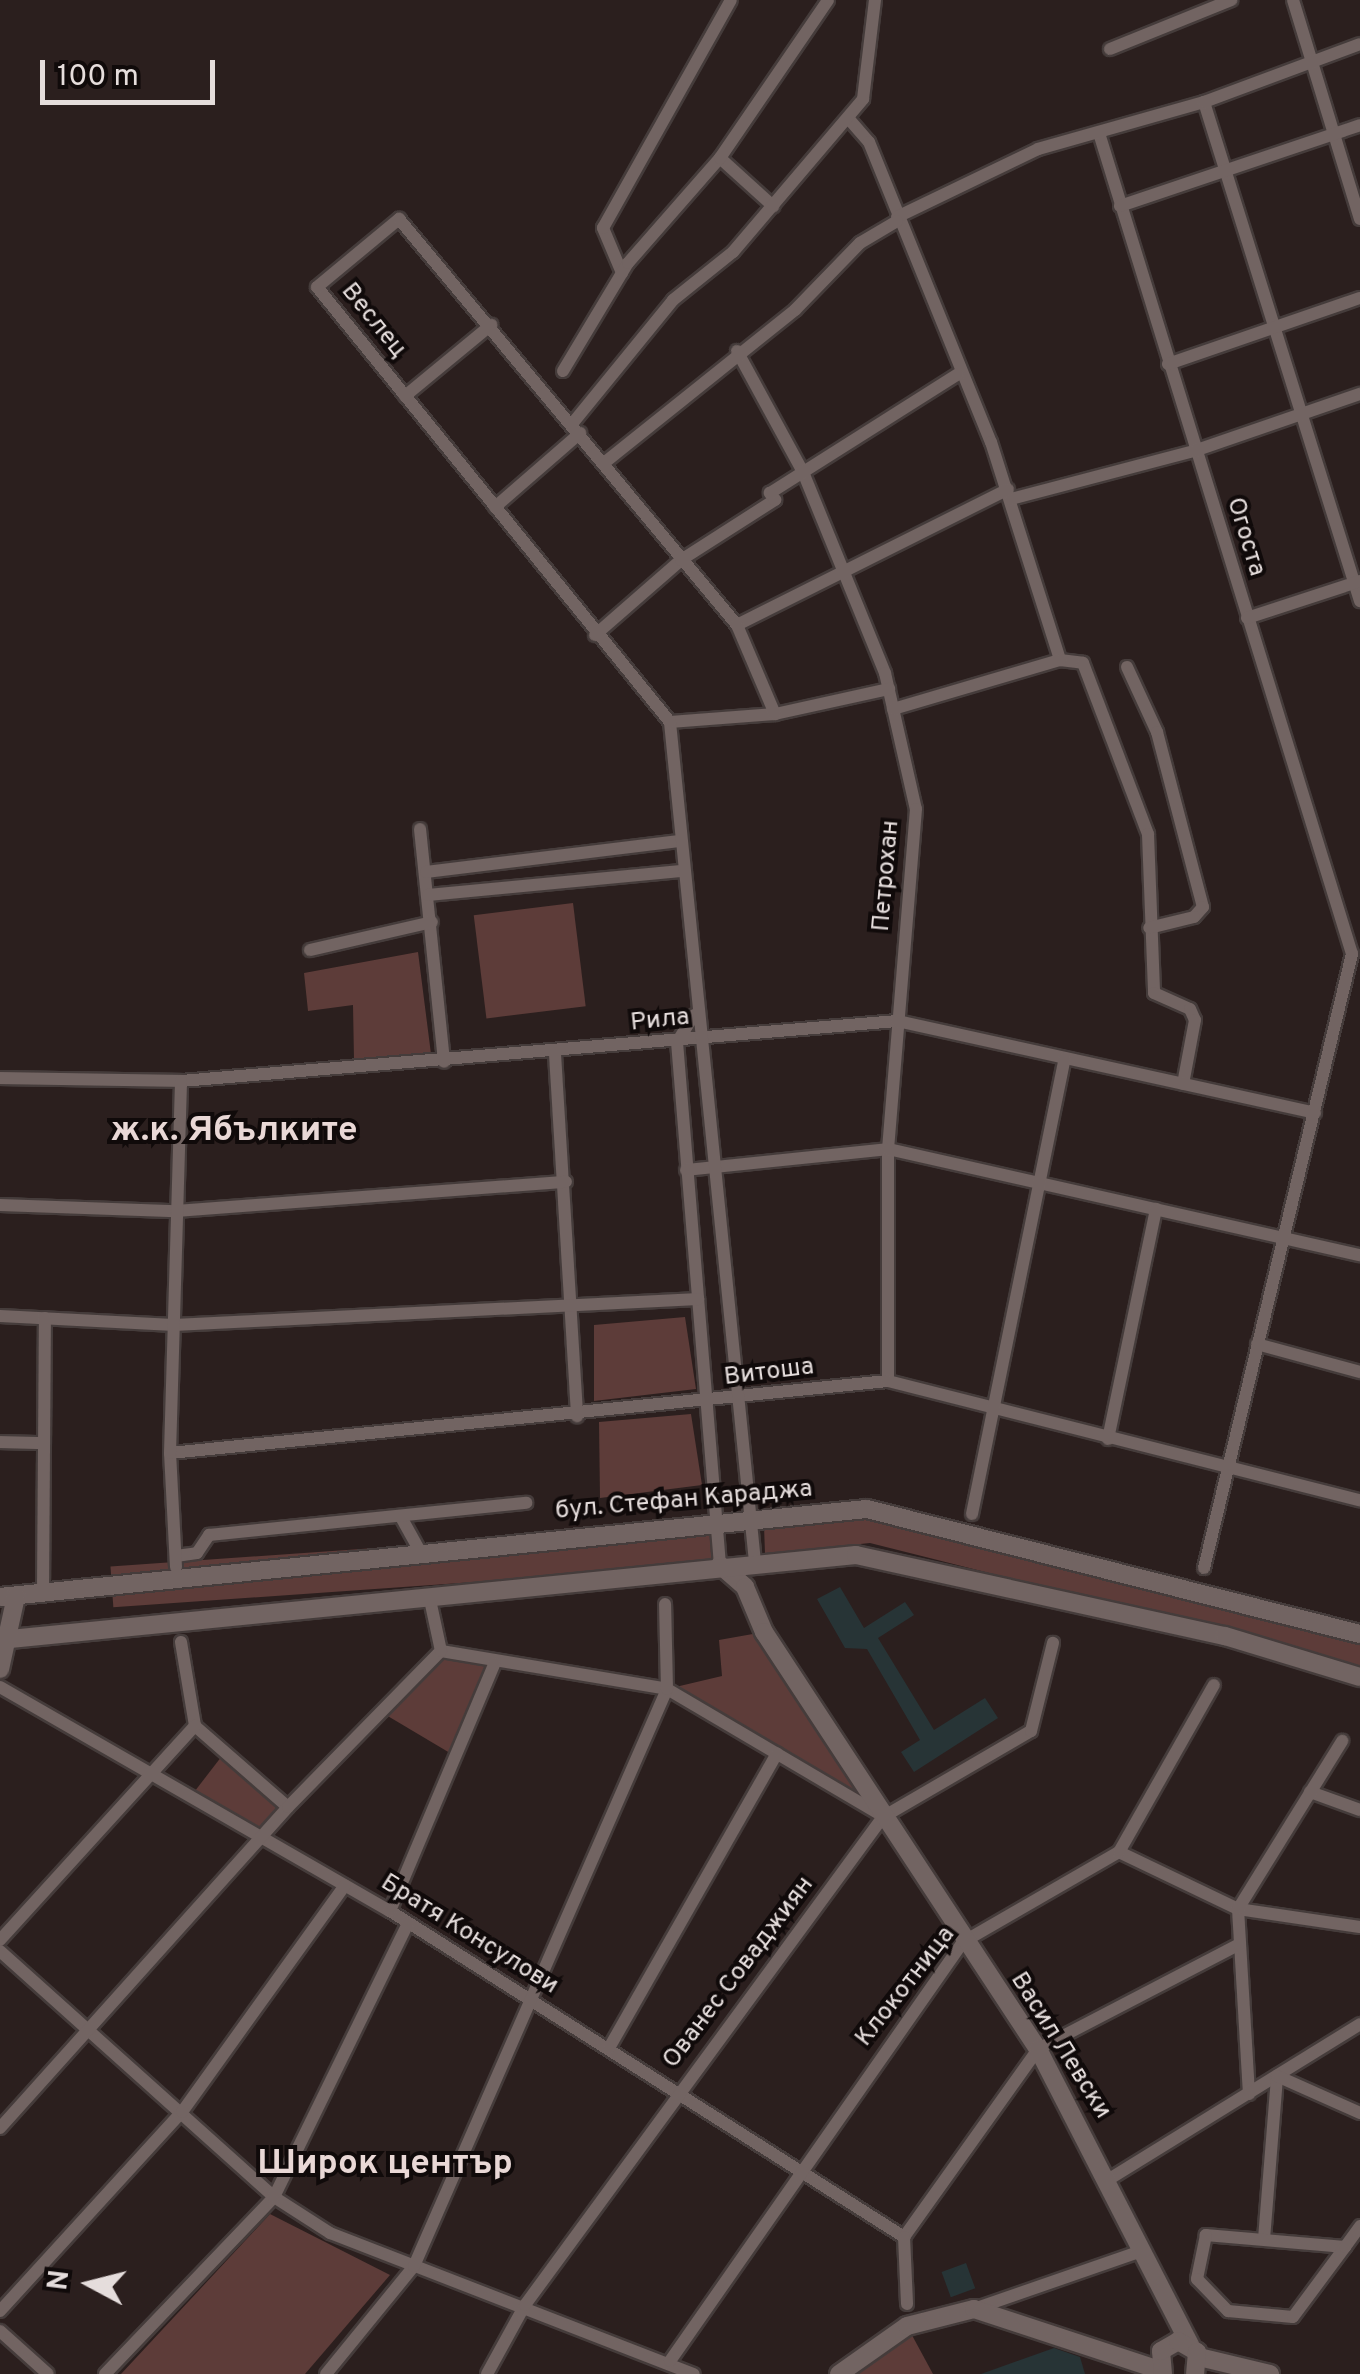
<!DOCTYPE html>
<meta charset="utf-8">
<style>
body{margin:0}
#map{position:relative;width:1360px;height:2374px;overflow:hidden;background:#2b1f1e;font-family:Overpass,sans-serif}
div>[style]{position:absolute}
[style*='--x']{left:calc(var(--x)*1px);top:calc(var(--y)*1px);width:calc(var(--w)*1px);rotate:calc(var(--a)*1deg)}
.green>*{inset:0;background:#5d3c39;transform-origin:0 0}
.building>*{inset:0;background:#273436;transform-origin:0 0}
.roads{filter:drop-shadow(2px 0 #453c3b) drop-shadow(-2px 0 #453c3b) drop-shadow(0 2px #453c3b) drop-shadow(0 -2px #453c3b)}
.street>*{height:12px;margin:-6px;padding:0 6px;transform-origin:6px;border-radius:6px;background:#726462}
.secondary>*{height:18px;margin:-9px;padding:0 9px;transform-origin:9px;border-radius:9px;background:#726462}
span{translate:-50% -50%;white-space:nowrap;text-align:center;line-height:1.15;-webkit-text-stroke:8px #100a0a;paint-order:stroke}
.street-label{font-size:25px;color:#e5dddc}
.district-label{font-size:35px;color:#e9d8d6;font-weight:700}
.north{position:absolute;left:40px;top:2234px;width:100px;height:100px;-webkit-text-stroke:8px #100a0a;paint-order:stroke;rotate:277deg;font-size:28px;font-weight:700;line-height:40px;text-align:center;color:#e5dddc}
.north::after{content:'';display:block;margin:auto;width:35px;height:45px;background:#e5dddc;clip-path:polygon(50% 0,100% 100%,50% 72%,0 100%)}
.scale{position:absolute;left:40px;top:60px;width:175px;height:45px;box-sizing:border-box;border:5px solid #e5dddc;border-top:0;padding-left:12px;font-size:30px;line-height:35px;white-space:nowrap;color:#e5dddc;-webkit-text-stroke:8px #100a0a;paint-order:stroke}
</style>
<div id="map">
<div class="green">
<i style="left:573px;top:903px;width:104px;height:100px;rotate:83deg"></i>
<i style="clip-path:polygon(418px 952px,431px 1054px,354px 1060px,353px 1005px,308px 1011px,304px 973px)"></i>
<i style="clip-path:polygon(685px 1317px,696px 1389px,594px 1401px,594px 1325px)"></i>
<i style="clip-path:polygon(691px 1414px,702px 1485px,600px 1498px,599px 1422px)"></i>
<i style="clip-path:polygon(871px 1517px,1360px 1640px,1360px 1666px,870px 1543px,765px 1554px,764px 1526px)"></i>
<i style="left:717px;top:1524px;width:41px;height:608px;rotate:86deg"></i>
<i style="clip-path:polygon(764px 1632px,883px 1817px,667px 1689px,722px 1676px,719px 1640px)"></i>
<i style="clip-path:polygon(441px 1651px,495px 1663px,455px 1756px,381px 1712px)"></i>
<i style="clip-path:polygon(225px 1752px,288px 1807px,260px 1840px,188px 1800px)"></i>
<i style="clip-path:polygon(270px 2214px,390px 2275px,305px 2374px,121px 2374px)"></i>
<i style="clip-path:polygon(907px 2326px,933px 2374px,839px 2374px)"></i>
</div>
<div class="building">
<i style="clip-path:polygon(840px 1587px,864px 1628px,905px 1602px,914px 1615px,878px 1638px,934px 1730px,985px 1698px,998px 1718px,914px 1772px,901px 1752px,920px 1740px,867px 1649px,845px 1648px,817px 1599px)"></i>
<i style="left:966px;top:2263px;width:27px;height:26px;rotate:70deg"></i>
<i style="clip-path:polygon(1054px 2348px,1080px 2357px,1085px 2374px,981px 2374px)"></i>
</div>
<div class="roads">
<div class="street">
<i style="--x:1293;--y:0;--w:229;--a:73"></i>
<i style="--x:1110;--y:49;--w:131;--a:-22"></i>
<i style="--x:1204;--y:102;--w:523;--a:72.64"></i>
<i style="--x:848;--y:118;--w:32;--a:49"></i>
<i style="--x:869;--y:142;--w:324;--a:67.9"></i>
<i style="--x:991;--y:442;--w:229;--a:72.4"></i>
<i style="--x:1060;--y:660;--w:23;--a:7"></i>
<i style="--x:1083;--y:663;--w:183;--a:69.2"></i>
<i style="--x:1148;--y:834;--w:159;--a:87.8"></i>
<i style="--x:1154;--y:993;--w:39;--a:24"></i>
<i style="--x:1190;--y:1009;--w:12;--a:66"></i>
<i style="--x:1195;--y:1020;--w:65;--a:100.6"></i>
<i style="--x:1099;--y:133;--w:859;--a:72.87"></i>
<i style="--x:720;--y:158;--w:72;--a:42.2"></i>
<i style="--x:1120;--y:206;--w:253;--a:-18.6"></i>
<i style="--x:897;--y:217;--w:157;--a:-25.7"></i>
<i style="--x:1038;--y:149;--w:173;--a:-15.8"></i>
<i style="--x:1204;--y:102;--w:166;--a:-20.4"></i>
<i style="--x:622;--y:273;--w:49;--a:-112.9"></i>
<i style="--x:603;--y:228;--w:261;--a:-60.7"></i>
<i style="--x:737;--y:351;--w:138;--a:61.4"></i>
<i style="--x:803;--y:472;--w:217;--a:67.8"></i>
<i style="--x:885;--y:673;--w:139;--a:77.2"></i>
<i style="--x:916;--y:809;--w:341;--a:94.7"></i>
<i style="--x:888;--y:1149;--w:232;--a:90"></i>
<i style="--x:1168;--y:364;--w:203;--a:-19"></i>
<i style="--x:563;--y:371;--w:126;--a:-59"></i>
<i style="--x:628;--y:263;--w:140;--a:-48.8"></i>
<i style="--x:720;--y:158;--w:191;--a:-55.6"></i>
<i style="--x:405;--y:396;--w:112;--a:-39.5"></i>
<i style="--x:572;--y:424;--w:160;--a:-50.8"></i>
<i style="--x:673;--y:300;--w:77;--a:-38.7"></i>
<i style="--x:733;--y:252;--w:201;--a:-49.6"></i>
<i style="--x:863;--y:99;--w:100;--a:-83.1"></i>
<i style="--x:604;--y:463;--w:245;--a:-38.7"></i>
<i style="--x:795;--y:310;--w:93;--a:-45.9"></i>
<i style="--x:860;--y:243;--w:43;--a:-30.7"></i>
<i style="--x:1011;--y:499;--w:189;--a:-14.7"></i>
<i style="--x:1194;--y:451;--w:176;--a:-19"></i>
<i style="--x:495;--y:507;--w:113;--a:-41"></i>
<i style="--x:1247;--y:618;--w:119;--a:-18.1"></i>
<i style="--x:737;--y:625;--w:303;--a:-26.6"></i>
<i style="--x:595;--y:635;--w:114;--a:-41.1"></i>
<i style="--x:681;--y:560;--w:112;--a:-32.6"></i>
<i style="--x:775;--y:500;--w:9;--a:-126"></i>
<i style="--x:770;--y:493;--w:222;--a:-32.3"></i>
<i style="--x:1127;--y:667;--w:72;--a:65.2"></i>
<i style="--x:1157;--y:732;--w:181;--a:75.3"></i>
<i style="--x:1203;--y:907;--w:13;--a:132"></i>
<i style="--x:1194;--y:917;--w:46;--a:166.3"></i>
<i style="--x:893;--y:709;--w:174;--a:-16.4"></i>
<i style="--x:670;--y:722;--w:105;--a:-4.4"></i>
<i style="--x:775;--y:714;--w:117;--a:-12.4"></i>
<i style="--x:420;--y:829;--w:234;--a:84.1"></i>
<i style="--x:426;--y:872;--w:255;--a:-7"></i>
<i style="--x:428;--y:895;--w:254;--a:-5.4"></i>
<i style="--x:310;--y:950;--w:125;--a:-12.9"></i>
<i style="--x:694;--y:1015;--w:32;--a:122"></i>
<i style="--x:677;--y:1042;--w:525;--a:85.3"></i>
<i style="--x:555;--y:1054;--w:363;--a:86.5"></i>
<i style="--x:0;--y:1078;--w:181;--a:0.9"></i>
<i style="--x:181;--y:1081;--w:719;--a:-4.79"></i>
<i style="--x:897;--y:1021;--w:428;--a:12.4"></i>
<i style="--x:686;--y:1170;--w:203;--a:-5.9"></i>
<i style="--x:888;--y:1149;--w:484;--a:12.7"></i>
<i style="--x:0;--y:1205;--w:176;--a:2"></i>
<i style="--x:176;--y:1211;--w:391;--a:-4.3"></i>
<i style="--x:0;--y:1316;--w:174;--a:3"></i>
<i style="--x:174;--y:1325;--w:525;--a:-2.84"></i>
<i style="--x:1257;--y:1344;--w:107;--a:15.2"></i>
<i style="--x:1108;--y:1439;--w:235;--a:-78.2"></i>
<i style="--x:0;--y:1442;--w:41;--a:1.4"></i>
<i style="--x:170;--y:1453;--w:722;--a:-5.73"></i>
<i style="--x:888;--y:1381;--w:487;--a:14.2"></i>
<i style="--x:972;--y:1514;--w:465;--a:-78.5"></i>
<i style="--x:401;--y:1517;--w:37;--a:61"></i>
<i style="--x:176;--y:1556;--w:21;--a:-8"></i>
<i style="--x:197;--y:1553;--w:22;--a:-56"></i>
<i style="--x:209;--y:1535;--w:319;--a:-5.8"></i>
<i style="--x:755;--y:1562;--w:844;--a:-95.78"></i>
<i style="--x:670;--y:722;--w:560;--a:-129.06"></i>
<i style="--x:317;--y:287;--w:107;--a:-39.7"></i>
<i style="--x:399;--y:219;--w:528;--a:50.22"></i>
<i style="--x:737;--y:625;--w:97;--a:66.9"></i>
<i style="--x:176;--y:1567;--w:114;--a:-93"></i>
<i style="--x:170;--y:1453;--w:372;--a:-88.3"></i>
<i style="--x:1204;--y:1568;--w:632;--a:-76.45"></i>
<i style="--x:43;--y:1593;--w:275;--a:-89.6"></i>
<i style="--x:181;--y:1642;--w:85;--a:80.5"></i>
<i style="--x:195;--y:1726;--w:123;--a:41.1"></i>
<i style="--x:441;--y:1651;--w:229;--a:9.5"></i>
<i style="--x:667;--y:1689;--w:248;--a:30.5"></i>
<i style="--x:0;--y:1687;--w:450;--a:29.9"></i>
<i style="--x:390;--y:1911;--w:609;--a:32.38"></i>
<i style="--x:1310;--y:1792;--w:53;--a:19.8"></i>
<i style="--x:1119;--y:1852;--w:132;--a:25.6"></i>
<i style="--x:1238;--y:1909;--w:123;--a:8.4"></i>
<i style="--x:390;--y:1911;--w:269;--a:-67.1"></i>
<i style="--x:0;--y:1940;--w:290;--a:-47.7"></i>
<i style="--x:0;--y:1951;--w:368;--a:41.9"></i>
<i style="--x:274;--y:2197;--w:67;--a:32.7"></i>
<i style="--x:330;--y:2233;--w:390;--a:21.2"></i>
<i style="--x:609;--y:2048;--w:339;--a:-60.3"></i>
<i style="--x:1249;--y:2094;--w:185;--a:-93.4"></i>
<i style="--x:1238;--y:1909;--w:198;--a:-58.2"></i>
<i style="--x:0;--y:2128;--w:431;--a:-48.1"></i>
<i style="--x:288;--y:1807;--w:219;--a:-45.6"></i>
<i style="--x:441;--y:1651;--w:57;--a:-102.1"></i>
<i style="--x:1111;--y:2178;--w:293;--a:-31.7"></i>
<i style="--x:904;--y:2237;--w:231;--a:-54.5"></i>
<i style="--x:1038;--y:2049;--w:225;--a:-27.5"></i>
<i style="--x:904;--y:2237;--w:67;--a:87.4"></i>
<i style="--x:1264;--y:2239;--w:164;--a:-85.4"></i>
<i style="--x:1277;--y:2076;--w:91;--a:24"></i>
<i style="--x:1345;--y:2247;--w:140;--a:-175.1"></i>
<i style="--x:1206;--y:2235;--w:45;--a:101.6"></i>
<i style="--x:1197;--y:2279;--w:45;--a:45.9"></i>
<i style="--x:1228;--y:2311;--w:65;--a:5.3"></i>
<i style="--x:1293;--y:2317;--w:87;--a:-53.4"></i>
<i style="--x:1345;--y:2247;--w:26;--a:-54"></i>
<i style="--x:974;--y:2309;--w:175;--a:-19.1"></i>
<i style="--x:0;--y:2311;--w:270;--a:-47.6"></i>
<i style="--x:182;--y:2112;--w:279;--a:-54.3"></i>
<i style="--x:0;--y:2331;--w:64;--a:41.9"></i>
<i style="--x:670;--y:2361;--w:511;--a:-55.04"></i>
<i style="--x:963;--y:1942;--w:180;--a:-30"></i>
<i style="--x:1119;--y:1852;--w:192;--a:-60.4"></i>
<i style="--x:105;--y:2374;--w:245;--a:-46.3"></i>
<i style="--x:274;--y:2197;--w:305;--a:-63.9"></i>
<i style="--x:326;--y:2374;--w:139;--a:-50.8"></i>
<i style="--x:414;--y:2266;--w:630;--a:-66.32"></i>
<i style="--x:667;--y:1689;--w:85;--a:-91.3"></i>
<i style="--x:487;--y:2374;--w:79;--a:-61.2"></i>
<i style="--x:525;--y:2305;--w:605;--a:-53.74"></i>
<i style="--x:883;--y:1817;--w:171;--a:-30.2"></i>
<i style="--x:1031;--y:1731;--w:91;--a:-76"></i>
</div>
<div class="secondary">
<i style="--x:720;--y:1565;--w:33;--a:41"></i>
<i style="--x:745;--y:1587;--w:49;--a:67.1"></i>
<i style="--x:764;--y:1632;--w:499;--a:56.7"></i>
<i style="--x:1038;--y:2049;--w:333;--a:62.8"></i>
<i style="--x:0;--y:1597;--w:871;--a:-5.8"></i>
<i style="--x:867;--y:1509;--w:509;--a:14.23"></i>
<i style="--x:0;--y:1640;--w:860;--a:-5.67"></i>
<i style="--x:856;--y:1555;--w:378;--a:12.4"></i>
<i style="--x:1225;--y:1636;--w:141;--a:16.9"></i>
<i style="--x:0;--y:1669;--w:75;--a:-77.6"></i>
<i style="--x:1199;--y:2357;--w:73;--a:13.5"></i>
<i style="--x:839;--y:2374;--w:83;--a:-35.2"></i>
<i style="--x:907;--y:2326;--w:69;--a:-14.2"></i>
<i style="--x:974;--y:2309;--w:196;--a:18.2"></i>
<i style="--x:1163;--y:2374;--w:23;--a:-95"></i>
<i style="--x:1161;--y:2351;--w:20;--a:-30"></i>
<i style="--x:1178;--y:2341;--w:22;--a:30"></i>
<i style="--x:1197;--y:2352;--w:22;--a:95"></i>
</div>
</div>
<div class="street-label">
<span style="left:373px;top:321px;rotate:51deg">Веслец</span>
<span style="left:1245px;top:537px;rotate:73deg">Огоста</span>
<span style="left:887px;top:876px;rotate:-85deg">Петрохан</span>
<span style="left:660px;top:1021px;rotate:-6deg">Рила</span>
<span style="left:769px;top:1373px;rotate:-7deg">Витоша</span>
<span style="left:684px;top:1501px;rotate:-5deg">бул. Стефан Караджа</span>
<span style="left:469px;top:1935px;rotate:32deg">Братя Консулови</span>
<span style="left:739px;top:1973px;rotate:-53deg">Ованес Соваджиян</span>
<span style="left:906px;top:1987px;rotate:-52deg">Клокотница</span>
<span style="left:1060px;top:2046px;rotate:58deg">Васил Левски</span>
</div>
<div class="district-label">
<span style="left:234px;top:1131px">ж.к. Ябълките</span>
<span style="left:385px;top:2164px">Широк център</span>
</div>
<div class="north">N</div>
<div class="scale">100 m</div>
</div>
